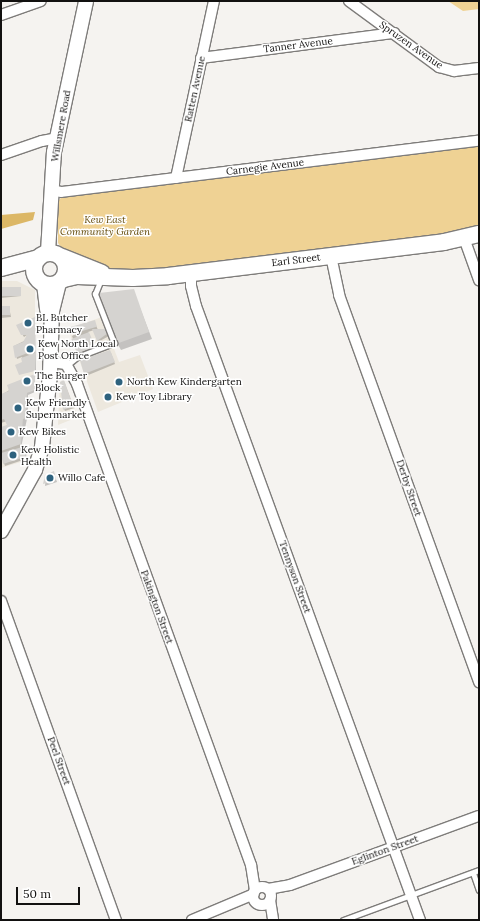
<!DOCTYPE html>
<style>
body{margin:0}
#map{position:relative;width:480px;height:921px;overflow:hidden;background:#f5f3f0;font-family:Lora,serif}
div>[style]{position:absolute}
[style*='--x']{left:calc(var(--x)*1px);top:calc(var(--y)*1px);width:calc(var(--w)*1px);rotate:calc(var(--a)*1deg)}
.built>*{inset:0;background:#ede8de}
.green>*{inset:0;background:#efd294}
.forest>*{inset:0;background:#dcb766}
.shadow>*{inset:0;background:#0003}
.building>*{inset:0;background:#d5d3d0;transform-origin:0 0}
.roads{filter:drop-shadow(1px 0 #7e7c7a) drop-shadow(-1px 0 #7e7c7a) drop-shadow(0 1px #7e7c7a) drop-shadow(0 -1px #7e7c7a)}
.lane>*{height:5px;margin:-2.5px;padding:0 2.5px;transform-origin:2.5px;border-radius:2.5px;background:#fff}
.street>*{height:10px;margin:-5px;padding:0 5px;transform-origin:5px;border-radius:5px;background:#fff}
.street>.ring{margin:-5px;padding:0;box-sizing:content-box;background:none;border:10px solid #fff;border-radius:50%}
.secondary>*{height:14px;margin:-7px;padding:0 7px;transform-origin:7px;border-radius:7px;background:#fff}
.primary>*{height:16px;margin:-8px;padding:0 8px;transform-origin:8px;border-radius:8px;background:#fff}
.primary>.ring{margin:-8px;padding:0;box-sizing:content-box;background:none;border:16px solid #fff;border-radius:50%}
.dots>*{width:11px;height:11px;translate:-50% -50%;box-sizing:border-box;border:2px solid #fff;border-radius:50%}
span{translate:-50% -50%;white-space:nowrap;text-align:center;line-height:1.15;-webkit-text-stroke:3px #fff;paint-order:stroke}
.street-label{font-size:10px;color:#121110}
.park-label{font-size:10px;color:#654c0b;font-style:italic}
.poi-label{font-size:10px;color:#121110}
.left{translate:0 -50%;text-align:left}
.frame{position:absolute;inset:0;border:2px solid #121110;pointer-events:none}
.scale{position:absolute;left:16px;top:887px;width:64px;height:18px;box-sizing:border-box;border:2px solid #121110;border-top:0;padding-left:5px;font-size:12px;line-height:14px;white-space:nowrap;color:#121110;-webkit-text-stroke:3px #fff;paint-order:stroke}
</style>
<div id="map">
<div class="built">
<i style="clip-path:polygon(1px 281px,17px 281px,35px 290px,35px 390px,27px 393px,26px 418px,23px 419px,20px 438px,21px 444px,26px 446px,27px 451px,24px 452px,24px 461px,1px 468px)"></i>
<i style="clip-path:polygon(102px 317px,119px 362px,140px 355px,153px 389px,98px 412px,68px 329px)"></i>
<i style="clip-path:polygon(64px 380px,78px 417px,58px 425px,60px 382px)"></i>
</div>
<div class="green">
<i style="clip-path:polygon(448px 1px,479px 1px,479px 9px,463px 11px)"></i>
<i style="clip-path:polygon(479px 145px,479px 228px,453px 235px,159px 271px,110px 270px,94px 265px,64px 251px,58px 243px,58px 201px,64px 195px)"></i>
</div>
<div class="forest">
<i style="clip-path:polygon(35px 212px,33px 220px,1px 229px,1px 215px)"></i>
</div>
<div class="shadow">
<i style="clip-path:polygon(1px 289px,20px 289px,21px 296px,1px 298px)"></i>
<i style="clip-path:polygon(133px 290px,152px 339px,121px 350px,117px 343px)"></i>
<i style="clip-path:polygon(9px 307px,11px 317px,1px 318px,1px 308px)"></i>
<i style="clip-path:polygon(35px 318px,36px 370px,20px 374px,24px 363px,22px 357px,17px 359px,14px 346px,26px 340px,27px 335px,24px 337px,17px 326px)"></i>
<i style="clip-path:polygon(95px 323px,98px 330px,107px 332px,109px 336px,98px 342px,94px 330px,88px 332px,95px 350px,79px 355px,72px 336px)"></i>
<i style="clip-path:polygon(111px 353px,115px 364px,86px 376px,81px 361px)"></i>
<i style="clip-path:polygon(35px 375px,35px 392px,28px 395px,28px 414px,21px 448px,27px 449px,26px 459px,5px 466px,1px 455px,1px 428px,8px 425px,7px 421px,1px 423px,1px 395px)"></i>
<i style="clip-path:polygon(65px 384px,74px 408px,65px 411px,64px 409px)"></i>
<i style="clip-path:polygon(54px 473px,57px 482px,45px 486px,46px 475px)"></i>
</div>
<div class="building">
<i style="left:21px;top:287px;width:9px;height:20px;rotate:90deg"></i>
<i style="clip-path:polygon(134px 289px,149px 332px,116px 344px,99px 293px)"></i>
<i style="left:10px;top:306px;width:9px;height:9px;rotate:90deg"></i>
<i style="clip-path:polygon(35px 317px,35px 350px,15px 358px,13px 346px,23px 342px,27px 335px,21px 335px,16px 325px)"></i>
<i style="left:95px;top:320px;width:7px;height:28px;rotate:74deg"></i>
<i style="clip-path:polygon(92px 329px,107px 329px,108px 333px,97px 341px)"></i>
<i style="left:89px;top:332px;width:16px;height:19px;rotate:68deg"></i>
<i style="clip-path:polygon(110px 350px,115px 362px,84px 374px,80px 360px)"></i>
<i style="clip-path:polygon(35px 353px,35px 371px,19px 375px,15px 365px,22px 362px,21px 358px)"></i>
<i style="clip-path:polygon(35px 374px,35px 390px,27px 393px,26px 418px,23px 419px,21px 444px,1px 451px,1px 427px,7px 425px,4px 419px,1px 420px,1px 394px,9px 391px,7px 385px)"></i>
<i style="clip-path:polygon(64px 380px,73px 406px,63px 410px,60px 382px)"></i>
<i style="clip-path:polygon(26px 446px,25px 457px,3px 464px,1px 453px)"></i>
<i style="clip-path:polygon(54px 471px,56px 480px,43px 484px,45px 475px)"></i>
</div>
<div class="roads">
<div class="lane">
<i style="--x:67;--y:365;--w:13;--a:-39"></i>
<i style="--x:77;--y:357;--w:40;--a:-21"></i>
<i style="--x:114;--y:343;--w:53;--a:-111.2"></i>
<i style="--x:95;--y:294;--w:16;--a:-68"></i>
<i style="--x:473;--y:873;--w:18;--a:71"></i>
<i style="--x:343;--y:920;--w:145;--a:-20.2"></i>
</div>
<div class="street">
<i style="--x:349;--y:1;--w:112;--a:36.3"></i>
<i style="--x:439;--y:67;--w:16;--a:15"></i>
<i style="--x:454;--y:71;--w:25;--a:-7"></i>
<i style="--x:1;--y:15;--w:42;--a:-19.3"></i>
<i style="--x:201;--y:58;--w:195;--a:-7.4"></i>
<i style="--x:1;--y:155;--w:43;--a:-18.9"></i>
<i style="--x:42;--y:141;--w:15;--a:-11"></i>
<i style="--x:176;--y:178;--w:181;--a:-77.9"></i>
<i style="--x:51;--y:190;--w:10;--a:11"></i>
<i style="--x:61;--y:192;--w:421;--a:-7"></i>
<i style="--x:464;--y:238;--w:45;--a:70.3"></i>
<i style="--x:331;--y:256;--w:40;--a:78"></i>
<i style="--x:339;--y:295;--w:412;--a:70.1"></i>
<i style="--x:191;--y:273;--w:13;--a:90"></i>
<i style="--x:191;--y:286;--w:21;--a:76"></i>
<i style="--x:196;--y:306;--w:654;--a:69.96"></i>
<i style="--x:51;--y:362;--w:15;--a:8"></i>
<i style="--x:66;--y:364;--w:23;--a:61"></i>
<i style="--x:77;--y:384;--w:512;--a:70.11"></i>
<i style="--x:251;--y:865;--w:26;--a:81"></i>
<i style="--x:1;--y:601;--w:339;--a:70.2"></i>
<i class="ring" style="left:253px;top:887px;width:8px;height:8px"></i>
<i style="--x:268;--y:889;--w:22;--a:-10"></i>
<i style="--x:290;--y:885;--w:201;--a:-20.1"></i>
<i style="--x:270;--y:900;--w:20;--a:81"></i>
<i style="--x:192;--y:920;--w:67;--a:-22.8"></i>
</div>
<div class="secondary">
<i style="--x:48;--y:252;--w:100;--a:-86.6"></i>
<i style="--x:54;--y:152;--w:154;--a:-78"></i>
<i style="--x:44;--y:284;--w:26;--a:83"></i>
<i style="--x:1;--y:531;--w:70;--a:-60.9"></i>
<i style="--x:35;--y:470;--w:24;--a:-73"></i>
<i style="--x:42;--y:447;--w:73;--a:-83.7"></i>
<i style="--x:50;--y:374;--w:63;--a:-88.2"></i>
<i style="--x:52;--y:311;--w:29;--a:-76"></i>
</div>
<div class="primary">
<i class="ring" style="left:34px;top:253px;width:16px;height:16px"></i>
<i style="--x:62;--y:257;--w:43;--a:21.8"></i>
<i style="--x:1;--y:268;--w:39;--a:-15"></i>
<i style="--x:64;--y:279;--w:13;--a:-13"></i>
<i style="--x:77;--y:276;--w:56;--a:2"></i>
<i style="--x:133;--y:278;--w:35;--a:-3"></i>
<i style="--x:168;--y:276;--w:278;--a:-7"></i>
<i style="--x:444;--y:242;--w:36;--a:-13"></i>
</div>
</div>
<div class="dots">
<i style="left:28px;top:323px;background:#2e627e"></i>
<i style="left:30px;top:349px;background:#2e627e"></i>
<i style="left:27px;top:381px;background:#2e627e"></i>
<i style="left:119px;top:382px;background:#2e627e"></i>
<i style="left:108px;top:397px;background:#2e627e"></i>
<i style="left:18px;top:408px;background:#2e627e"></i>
<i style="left:11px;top:432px;background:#2e627e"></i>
<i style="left:13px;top:455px;background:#2e627e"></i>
<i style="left:50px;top:478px;background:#2e627e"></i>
</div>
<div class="street-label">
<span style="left:298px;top:45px;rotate:-7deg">Tanner Avenue</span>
<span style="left:411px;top:45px;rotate:35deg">Spruzen Avenue</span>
<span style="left:195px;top:89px;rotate:-78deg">Ratten Avenue</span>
<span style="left:61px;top:126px;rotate:-80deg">Willsmere Road</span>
<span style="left:265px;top:167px;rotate:-7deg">Carnegie Avenue</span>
<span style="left:296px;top:260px;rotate:-7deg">Earl Street</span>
<span style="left:409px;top:488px;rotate:71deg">Derby Street</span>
<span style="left:295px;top:577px;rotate:70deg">Tennyson Street</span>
<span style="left:157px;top:607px;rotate:70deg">Pakington Street</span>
<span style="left:59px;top:761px;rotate:70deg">Peel Street</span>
<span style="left:385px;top:850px;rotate:-20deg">Eglinton Street</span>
</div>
<div class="park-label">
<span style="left:105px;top:225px">Kew East<br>Community Garden</span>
</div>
<div class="poi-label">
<span class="left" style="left:36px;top:323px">BL Butcher<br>Pharmacy</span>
<span class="left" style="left:38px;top:349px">Kew North Local<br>Post Office</span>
<span class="left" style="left:35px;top:381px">The Burger<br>Block</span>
<span class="left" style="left:127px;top:382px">North Kew Kindergarten</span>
<span class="left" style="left:116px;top:397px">Kew Toy Library</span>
<span class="left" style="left:26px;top:408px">Kew Friendly<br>Supermarket</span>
<span class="left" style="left:19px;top:432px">Kew Bikes</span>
<span class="left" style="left:21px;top:455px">Kew Holistic<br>Health</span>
<span class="left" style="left:58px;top:478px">Willo Cafe</span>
</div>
<div class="frame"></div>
<div class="scale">50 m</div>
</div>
